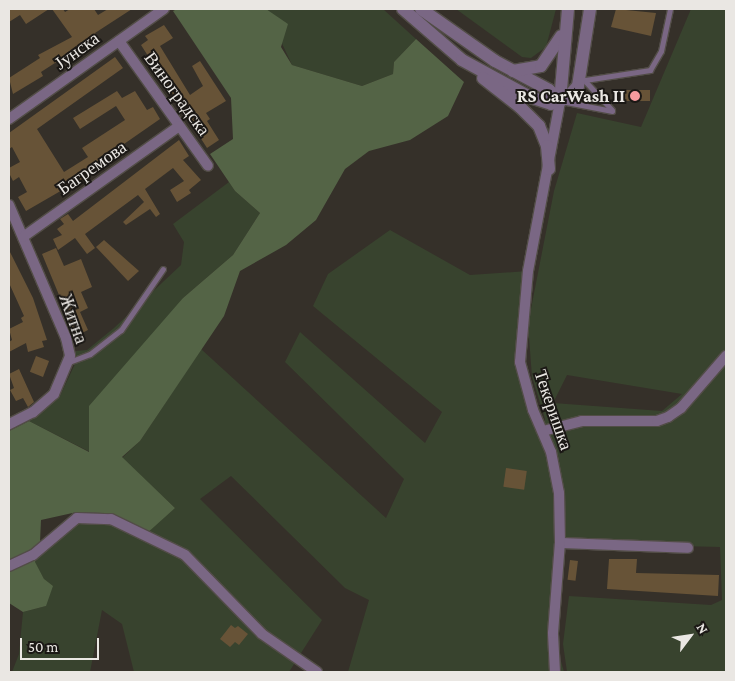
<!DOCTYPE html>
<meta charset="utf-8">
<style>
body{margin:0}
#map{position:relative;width:735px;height:681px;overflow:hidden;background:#353029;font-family:"Crimson Pro",serif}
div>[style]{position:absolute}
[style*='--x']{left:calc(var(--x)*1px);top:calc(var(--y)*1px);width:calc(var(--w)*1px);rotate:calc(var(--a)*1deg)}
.green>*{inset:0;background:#38432e}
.forest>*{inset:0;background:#546446}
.building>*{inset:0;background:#675337;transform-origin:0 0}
.roads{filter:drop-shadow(1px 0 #524d47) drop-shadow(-1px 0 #524d47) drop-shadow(0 1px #524d47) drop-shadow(0 -1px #524d47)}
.service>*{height:5px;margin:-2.5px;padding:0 2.5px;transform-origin:2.5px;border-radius:2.5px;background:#7a6784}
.minor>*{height:10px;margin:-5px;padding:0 5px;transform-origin:5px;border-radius:5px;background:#7a6784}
.tertiary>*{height:12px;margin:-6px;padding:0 6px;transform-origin:6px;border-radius:6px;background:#7a6784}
.dots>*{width:14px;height:14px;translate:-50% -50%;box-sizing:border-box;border:2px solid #1b1815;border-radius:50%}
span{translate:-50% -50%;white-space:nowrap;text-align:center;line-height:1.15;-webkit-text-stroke:4px #1b1815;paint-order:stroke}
.street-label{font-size:18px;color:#eae7e3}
.poi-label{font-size:18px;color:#eae7e3;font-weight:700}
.right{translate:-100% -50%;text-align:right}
.frame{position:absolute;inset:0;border:10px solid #eae7e3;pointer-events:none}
.north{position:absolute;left:665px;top:611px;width:50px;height:50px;-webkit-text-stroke:4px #1b1815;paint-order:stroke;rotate:59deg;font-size:14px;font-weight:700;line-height:20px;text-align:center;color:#eae7e3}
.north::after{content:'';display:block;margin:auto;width:18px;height:22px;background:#eae7e3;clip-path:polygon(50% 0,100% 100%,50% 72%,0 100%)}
.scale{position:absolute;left:20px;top:638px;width:79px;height:22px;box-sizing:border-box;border:2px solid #eae7e3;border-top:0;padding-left:6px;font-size:15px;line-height:18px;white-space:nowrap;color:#eae7e3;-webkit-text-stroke:4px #1b1815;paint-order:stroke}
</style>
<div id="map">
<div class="green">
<i style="clip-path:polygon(266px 9px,383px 9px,416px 39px,394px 62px,393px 74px,362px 86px,292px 65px)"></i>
<i style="clip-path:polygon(456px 9px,556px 9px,546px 47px,531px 58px,522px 57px)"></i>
<i style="clip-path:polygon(evenodd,691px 9px,726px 9px,726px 672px,567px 672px,563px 644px,569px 596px,711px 605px,722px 600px,720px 547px,560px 543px,553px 633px,564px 672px,348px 672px,369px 600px,345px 588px,231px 476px,200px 499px,322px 620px,289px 672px,134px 672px,122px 624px,102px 610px,90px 672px,12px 672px,19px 654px,23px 612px,46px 606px,44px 579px,34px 562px,71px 522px,175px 508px,122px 458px,140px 441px,201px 349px,386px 518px,404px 479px,285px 362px,300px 332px,425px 443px,442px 412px,313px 306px,328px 274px,390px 230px,470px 275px,528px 271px,520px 362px,543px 430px,545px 419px,532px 377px,528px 324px,554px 191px,577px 113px,641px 127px,691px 9px,567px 375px,682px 394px,662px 411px,553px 403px,567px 375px)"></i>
<i style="clip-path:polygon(229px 182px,235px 191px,260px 213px,233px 255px,183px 298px,90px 452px,29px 421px,59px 398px,75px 364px,76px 351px,87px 350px,114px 328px,181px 265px,184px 242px,173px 224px)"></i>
</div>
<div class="forest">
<i style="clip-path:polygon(177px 9px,266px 9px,288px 24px,281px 47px,292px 65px,362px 86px,393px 74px,394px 62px,416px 39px,464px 82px,448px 116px,410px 140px,369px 151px,345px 169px,316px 220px,286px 245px,240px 271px,224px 316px,140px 441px,122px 457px,175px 508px,145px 535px,111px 519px,77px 512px,41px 520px,40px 542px,35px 562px,44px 579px,53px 586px,46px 606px,23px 612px,9px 603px,9px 431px,29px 421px,89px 452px,89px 406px,183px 298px,233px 255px,260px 213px,235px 191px,210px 154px,233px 139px,231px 98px,173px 11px)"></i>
</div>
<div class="building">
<i style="clip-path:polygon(9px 9px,49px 9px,26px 24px,20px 15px,9px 22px)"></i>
<i style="clip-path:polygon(52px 9px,63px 9px,65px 12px,70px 9px,94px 9px,98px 15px,108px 9px,132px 9px,95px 33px,97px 36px,41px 72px,43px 76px,13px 94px,9px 78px,40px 58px,38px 55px,72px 37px)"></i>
<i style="clip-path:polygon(616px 9px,656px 13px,651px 36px,611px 27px)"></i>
<i style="clip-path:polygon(164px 25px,173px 38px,160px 46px,190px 95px,203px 86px,192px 66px,200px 61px,226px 101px,206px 113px,210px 119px,207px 121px,219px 140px,207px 148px,141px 45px,148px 40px,145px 36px)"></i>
<i style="clip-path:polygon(115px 57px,123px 68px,37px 129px,64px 172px,88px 157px,82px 148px,125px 120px,116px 106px,80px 129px,73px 118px,117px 91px,122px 98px,135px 91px,147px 110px,153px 107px,160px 119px,88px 169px,90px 174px,26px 211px,18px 197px,27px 192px,19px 177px,13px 181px,9px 173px,9px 168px,20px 162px,12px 147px,9px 149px,9px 133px)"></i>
<i style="left:621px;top:90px;width:29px;height:11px"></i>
<i style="clip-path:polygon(179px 140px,189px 156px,183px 160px,201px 180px,189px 190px,191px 193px,177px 202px,170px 190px,184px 181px,173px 168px,145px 189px,160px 214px,156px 217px,150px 209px,126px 225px,123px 222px,144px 202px,138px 195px,85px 234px,95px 248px,87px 254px,75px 238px,58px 250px,53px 239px,62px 235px,57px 229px,64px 224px,60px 219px,68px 214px,73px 221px)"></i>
<i style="clip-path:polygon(104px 240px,139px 271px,128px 281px,96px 247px)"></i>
<i style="clip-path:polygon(56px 248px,64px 266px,81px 259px,92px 287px,81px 292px,88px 308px,80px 312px,88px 330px,76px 336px,42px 254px)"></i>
<i style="clip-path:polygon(9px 250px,33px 298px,47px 340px,42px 341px,44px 347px,28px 352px,26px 343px,9px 352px,9px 342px,12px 340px,9px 329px,23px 322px,21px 318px,24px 316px,9px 283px)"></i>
<i style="left:36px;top:356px;width:14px;height:17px;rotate:21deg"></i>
<i style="clip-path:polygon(19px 369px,34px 402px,28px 407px,23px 398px,16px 401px,10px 390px,14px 388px,9px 374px)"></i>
<i style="left:506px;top:468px;width:21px;height:19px;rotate:8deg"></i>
<i style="clip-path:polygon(609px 559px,637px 559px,636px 573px,719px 575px,718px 596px,607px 589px)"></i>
<i style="left:570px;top:560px;width:8px;height:20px;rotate:7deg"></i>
<i style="clip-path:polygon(231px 625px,235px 628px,238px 626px,248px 634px,239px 645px,235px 642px,230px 647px,220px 639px)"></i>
</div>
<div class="roads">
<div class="service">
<i style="--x:584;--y:80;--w:41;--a:47"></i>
<i style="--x:585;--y:80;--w:66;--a:-8.7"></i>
<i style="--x:650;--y:70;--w:22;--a:-60"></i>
<i style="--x:661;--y:51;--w:43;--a:-77.9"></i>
<i style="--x:566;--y:102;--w:47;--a:11.1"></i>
<i style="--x:69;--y:362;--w:22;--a:-21"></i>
<i style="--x:90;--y:354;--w:39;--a:-38"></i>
<i style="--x:121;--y:330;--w:74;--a:-55.5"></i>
</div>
<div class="minor">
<i style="--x:119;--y:41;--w:153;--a:54.5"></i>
<i style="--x:9;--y:119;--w:190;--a:-35.4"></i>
<i style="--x:9;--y:205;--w:145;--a:66.8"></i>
<i style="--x:66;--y:338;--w:18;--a:77"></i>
<i style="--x:70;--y:356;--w:41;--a:112.8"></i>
<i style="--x:54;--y:394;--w:28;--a:139"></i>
<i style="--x:33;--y:412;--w:27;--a:153"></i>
<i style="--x:23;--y:237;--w:191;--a:-35.4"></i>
<i style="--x:543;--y:431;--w:40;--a:-14.4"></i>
<i style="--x:582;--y:421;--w:75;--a:0"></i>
<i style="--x:657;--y:421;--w:12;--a:-20"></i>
<i style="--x:668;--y:417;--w:16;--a:-35"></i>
<i style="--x:681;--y:408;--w:69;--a:-49.1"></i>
<i style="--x:560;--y:543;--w:128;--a:2.2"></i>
<i style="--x:9;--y:566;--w:26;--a:-25"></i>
<i style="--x:33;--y:555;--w:57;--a:-40.1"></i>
<i style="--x:77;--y:518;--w:34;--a:2"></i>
<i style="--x:111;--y:519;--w:82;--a:25.9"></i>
<i style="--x:185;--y:555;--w:110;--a:45.7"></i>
<i style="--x:262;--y:634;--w:67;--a:34.6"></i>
<i style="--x:555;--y:672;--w:39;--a:-93"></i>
<i style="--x:553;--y:633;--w:90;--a:-85.6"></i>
<i style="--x:560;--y:543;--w:50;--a:-91.1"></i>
<i style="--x:559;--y:493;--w:42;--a:-101"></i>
<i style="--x:551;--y:452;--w:46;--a:-113.2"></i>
<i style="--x:533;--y:410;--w:50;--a:-105.2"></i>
<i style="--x:520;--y:362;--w:91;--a:-85"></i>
<i style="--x:528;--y:271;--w:173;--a:-79.3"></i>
</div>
<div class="tertiary">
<i style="--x:403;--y:9;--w:78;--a:40.8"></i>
<i style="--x:462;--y:60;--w:77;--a:28.6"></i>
<i style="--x:530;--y:97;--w:22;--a:18"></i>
<i style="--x:551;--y:104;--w:18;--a:-22"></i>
<i style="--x:568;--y:97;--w:15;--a:-48"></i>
<i style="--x:578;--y:86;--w:78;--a:-81.1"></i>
<i style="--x:421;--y:9;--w:90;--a:35.1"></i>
<i style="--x:495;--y:61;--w:61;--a:28.2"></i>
<i style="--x:549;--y:90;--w:16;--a:45"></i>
<i style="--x:513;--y:71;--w:28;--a:-10"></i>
<i style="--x:541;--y:66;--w:36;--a:-56"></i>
<i style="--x:483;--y:78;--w:47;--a:38.1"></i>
<i style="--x:520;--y:107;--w:27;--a:45"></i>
<i style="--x:539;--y:126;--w:22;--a:68"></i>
<i style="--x:547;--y:146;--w:23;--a:85"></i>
<i style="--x:560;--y:101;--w:92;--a:-85"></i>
</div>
</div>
<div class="dots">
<i style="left:635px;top:96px;background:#f59b9e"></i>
</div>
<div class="street-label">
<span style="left:77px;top:51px;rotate:-36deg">Јунска</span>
<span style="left:177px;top:94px;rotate:54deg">Виноградска</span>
<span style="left:92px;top:168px;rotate:-35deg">Багремова</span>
<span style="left:73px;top:319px;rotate:70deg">Житна</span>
<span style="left:553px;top:410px;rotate:71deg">Текеришка</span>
</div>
<div class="poi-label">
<span class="right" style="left:625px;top:96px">RS CarWash II</span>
</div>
<div class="frame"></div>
<div class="north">N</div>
<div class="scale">50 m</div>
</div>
